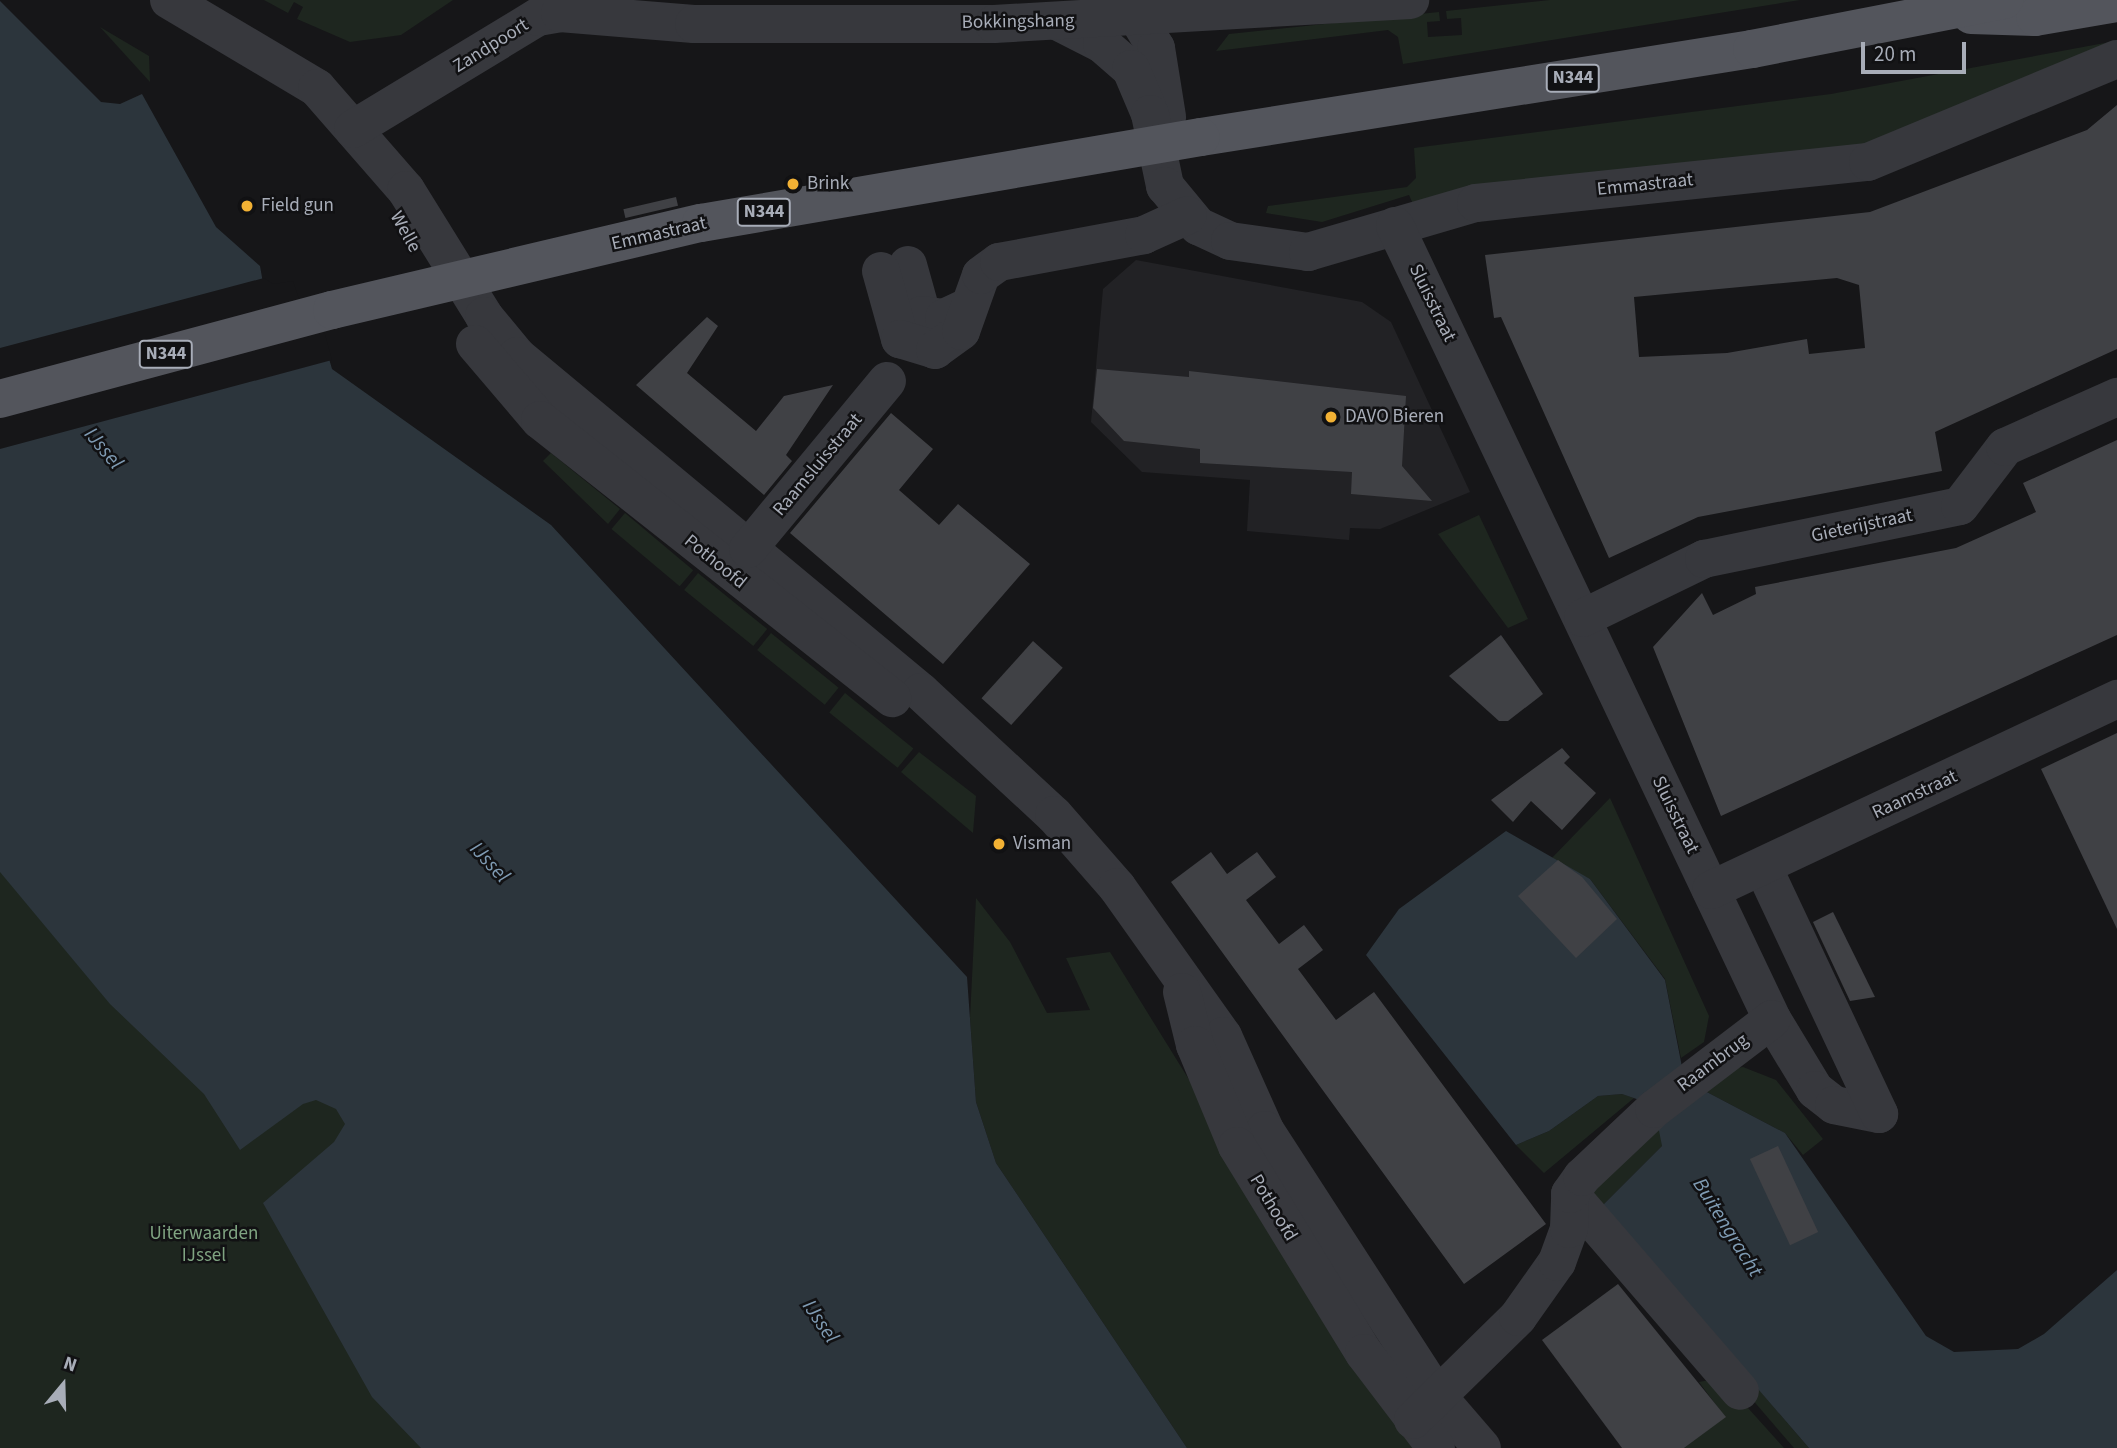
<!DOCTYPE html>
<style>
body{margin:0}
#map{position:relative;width:2117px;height:1448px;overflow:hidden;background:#161618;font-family:"Source Sans 3",sans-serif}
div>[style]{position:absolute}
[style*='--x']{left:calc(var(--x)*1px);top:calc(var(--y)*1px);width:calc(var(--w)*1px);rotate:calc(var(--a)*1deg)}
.built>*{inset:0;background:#222225}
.green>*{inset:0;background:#1e261f;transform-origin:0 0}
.water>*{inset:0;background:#2c353c}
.pier>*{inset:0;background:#161618}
.building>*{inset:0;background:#404145;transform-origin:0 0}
.minor>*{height:38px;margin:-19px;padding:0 19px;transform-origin:19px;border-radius:19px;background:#37383d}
.major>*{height:38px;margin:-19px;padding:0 19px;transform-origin:19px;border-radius:19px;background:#53555c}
.major-bridge>*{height:38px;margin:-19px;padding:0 19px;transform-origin:19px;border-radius:19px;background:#53555c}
.dots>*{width:19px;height:19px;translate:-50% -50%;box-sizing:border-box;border:4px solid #111113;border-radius:50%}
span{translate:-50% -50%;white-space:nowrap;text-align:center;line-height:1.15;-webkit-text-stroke:5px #111113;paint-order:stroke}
.shield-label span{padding:2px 5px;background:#111113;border:2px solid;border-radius:5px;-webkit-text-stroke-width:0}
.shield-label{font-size:18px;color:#a8adb8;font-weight:700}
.street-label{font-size:19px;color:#a8adb8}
.poi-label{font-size:19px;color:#a8adb8}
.left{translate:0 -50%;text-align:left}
.park-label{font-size:19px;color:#7fa381}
.water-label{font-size:21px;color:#7f9bb3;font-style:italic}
.north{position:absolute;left:28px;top:1350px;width:70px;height:70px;-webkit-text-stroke:5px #111113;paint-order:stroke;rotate:19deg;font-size:19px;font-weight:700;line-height:28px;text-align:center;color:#a8adb8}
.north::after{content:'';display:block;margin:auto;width:24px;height:32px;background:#a8adb8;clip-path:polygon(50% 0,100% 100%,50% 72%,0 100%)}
.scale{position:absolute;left:1861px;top:42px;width:105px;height:32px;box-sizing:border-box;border:4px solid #a8adb8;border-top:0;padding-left:9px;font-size:21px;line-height:24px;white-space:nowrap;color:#a8adb8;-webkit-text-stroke:5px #111113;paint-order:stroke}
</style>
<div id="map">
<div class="built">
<i style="clip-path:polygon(1136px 260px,1362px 302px,1391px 322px,1470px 492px,1380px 529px,1350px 528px,1349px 540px,1247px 531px,1250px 480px,1142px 472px,1091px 422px,1103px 289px)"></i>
</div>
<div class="green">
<i style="clip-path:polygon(264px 0,453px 0,401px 35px,350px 42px,297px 19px,303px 7px,294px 2px,288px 13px)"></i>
<i style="clip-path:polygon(1550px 0,1800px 0,1403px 64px,1398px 37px,1388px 30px,1216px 51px,1229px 34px,1439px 12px,1440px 21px,1427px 22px,1428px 37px,1462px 35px,1461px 18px,1447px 19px,1446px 11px)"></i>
<i style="clip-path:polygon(100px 27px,149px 56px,150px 82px)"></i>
<i style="clip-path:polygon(2110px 42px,1869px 147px,1413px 204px,1409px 195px,1322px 222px,1266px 213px,1268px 206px,1407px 187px,1416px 178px,1414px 148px,1831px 94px)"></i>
<i style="clip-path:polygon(551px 453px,620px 509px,608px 524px,543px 461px)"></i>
<i style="left:625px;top:513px;width:89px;height:21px;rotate:40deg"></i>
<i style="clip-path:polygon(1479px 515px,1528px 619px,1508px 628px,1438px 534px)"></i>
<i style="left:698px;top:573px;width:89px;height:22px;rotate:39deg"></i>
<i style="left:771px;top:633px;width:87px;height:22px;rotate:39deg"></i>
<i style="left:845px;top:693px;width:88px;height:25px;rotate:39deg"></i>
<i style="clip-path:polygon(0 712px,352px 1103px,598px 1448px,0 1448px)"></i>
<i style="clip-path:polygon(919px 752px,976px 796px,973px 833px,901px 772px)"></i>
<i style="clip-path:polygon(1610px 798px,1709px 1016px,1704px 1042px,1681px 1058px,1665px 979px,1590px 879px,1549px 861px)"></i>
<i style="clip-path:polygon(976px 898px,1010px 942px,1047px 1013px,1090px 1010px,1066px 958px,1110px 952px,1417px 1448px,1187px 1448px,996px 1163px,976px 1102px,970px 1018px)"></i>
<i style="clip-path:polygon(1743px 1067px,1776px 1080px,1823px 1139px,1803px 1155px,1785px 1133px,1703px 1090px,1726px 1070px)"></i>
<i style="clip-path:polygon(1622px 1094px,1634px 1098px,1544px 1173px,1516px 1145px,1549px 1131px,1598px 1096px)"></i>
<i style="clip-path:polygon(1661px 1125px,1662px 1146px,1601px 1207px,1585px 1189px)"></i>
<i style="clip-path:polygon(1743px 1371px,1809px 1448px,1794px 1448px,1739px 1384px)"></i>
<i style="clip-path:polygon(1721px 1378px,1784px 1448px,1684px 1448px,1725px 1417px,1699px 1382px)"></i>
</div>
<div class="water">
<i style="clip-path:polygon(0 1px,101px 102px,120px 104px,142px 94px,216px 227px,260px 266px,263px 283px,317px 317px,332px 369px,551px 525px,967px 977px,976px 1102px,996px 1163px,1187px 1448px,421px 1448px,372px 1397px,263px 1203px,334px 1142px,345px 1124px,336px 1109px,316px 1100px,303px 1104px,240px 1150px,204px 1094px,110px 1004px,0 872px)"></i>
<i style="clip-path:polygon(1506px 831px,1590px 879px,1665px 980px,1683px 1072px,1703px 1090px,1785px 1133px,1926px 1336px,1954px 1352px,2018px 1349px,2044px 1334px,2117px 1270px,2117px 1448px,1809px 1448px,1601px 1207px,1662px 1146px,1654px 1105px,1622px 1094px,1598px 1096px,1549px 1131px,1516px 1145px,1366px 955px,1399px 909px)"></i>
</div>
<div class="pier">
<i style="clip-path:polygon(264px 278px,273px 284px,293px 281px,303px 311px,320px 316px,332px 360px,0 449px,0 348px)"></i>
</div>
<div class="building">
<i style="clip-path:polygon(evenodd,2117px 105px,2117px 349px,1935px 432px,1942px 471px,1698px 517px,1609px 558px,1501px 317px,1494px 318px,1485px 255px,1870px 212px,2087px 130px,2117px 105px,1837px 278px,1859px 285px,1865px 348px,1809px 354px,1807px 339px,1727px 353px,1639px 357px,1634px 297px,1837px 278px)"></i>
<i style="left:676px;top:197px;width:9px;height:54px;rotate:77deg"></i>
<i style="clip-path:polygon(707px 317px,718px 326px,687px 373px,756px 431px,784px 396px,833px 385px,786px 455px,792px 461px,764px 495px,636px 385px)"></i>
<i style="clip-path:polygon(1097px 369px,1189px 377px,1189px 371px,1406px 396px,1402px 466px,1432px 501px,1351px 494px,1352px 472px,1200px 463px,1200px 449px,1124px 441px,1093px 408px)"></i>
<i style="clip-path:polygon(891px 413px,933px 449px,899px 490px,939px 525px,958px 504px,1030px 564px,943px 664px,790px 533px)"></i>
<i style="clip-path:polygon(2117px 440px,2117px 635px,1721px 816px,1653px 647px,1702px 593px,1713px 615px,1756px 594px,1755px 587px,1956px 548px,2036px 512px,2023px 483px)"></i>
<i style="clip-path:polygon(1501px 635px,1543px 694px,1508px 721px,1499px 721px,1449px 676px)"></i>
<i style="left:1033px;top:641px;width:40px;height:77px;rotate:42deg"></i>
<i style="clip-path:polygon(2117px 733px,2117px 929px,2041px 769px)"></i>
<i style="clip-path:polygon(1562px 748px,1570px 757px,1564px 763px,1596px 793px,1562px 830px,1531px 801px,1513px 822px,1491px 800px)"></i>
<i style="clip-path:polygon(1211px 852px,1227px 874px,1257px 852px,1276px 877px,1246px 900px,1279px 944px,1304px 925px,1323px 950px,1298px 969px,1336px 1020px,1374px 992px,1546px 1224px,1464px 1284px,1171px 882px)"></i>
<i style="clip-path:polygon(1558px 860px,1582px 877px,1617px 919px,1576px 958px,1518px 896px)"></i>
<i style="clip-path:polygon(1833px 912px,1875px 997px,1850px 1001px,1813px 922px)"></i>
<i style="left:1778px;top:1146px;width:95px;height:31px;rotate:65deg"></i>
<i style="clip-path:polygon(1618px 1284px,1726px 1417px,1684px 1448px,1622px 1448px,1542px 1340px)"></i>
</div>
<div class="minor">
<i style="--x:169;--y:0;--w:172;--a:30.7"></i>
<i style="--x:317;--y:88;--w:135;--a:48.9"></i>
<i style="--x:406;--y:190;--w:148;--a:58.2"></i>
<i style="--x:484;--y:316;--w:52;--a:50.5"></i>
<i style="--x:517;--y:356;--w:525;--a:39.75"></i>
<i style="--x:921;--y:692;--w:181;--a:42.8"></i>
<i style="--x:1054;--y:815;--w:96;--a:48.8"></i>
<i style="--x:1117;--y:887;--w:183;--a:54.6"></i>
<i style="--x:1223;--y:1036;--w:103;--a:65.9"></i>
<i style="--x:1265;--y:1130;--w:318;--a:57.1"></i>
<i style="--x:1438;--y:1397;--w:67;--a:49.2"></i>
<i style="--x:1139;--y:20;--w:33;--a:59"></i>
<i style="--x:1156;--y:48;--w:70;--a:80.9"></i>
<i style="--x:1059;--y:22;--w:48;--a:27.1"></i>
<i style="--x:1102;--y:44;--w:38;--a:41"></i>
<i style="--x:1131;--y:69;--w:49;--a:67.1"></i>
<i style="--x:1150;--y:114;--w:74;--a:78.2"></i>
<i style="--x:1165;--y:186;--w:52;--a:50.5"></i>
<i style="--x:1198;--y:226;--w:35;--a:25"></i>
<i style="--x:1230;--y:241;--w:79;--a:8"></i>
<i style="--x:1308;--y:252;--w:175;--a:-16.3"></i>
<i style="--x:1476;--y:203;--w:394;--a:-6"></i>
<i style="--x:1868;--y:162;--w:269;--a:-22.5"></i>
<i style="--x:353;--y:129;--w:216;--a:-31.2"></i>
<i style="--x:538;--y:17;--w:22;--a:-10"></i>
<i style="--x:560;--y:13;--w:134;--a:4.7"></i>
<i style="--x:694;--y:24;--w:300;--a:0"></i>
<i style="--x:994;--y:24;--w:417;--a:-3.3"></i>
<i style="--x:1395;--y:226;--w:878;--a:64.57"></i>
<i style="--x:1772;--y:1019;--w:83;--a:58.8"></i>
<i style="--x:1815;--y:1090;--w:24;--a:38"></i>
<i style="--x:1834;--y:1105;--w:46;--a:11.3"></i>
<i style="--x:908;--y:265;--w:52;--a:74.4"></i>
<i style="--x:922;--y:315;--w:22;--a:8"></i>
<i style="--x:944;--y:318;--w:26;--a:-25"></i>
<i style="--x:881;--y:271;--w:71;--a:74.4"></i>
<i style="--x:900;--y:339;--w:37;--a:17"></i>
<i style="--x:935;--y:350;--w:32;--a:-36"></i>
<i style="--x:961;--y:331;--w:59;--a:-70.3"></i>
<i style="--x:981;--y:275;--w:22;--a:-36"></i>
<i style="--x:999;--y:262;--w:147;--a:-10.5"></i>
<i style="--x:1144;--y:235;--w:48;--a:-24.4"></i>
<i style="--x:475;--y:344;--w:100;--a:49.5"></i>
<i style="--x:540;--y:420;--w:449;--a:38.3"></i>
<i style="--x:748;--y:549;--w:218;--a:-50.4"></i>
<i style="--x:1583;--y:618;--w:135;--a:-26"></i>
<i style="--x:1704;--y:559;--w:261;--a:-11.7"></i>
<i style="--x:1960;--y:506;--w:74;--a:-52.7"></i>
<i style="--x:2005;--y:447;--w:123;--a:-24.1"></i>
<i style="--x:1763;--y:867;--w:273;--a:64.8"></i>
<i style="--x:1711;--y:890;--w:449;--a:-25.2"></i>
<i style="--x:1182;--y:992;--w:55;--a:76.2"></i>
<i style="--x:1195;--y:1045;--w:109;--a:67.4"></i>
<i style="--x:1237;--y:1146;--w:243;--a:58.5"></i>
<i style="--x:1364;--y:1353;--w:119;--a:52.8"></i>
<i style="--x:1570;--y:1194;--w:260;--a:49.2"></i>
<i style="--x:1413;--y:1420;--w:147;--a:-44.4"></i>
<i style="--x:1518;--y:1317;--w:67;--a:-54.7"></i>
<i style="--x:1557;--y:1262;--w:35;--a:-70"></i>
<i style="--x:1569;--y:1229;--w:35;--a:-88"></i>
<i style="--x:1570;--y:1194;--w:21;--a:-55"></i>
<i style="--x:1582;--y:1177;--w:99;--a:-43.4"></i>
<i style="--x:1654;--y:1109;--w:148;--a:-37.3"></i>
</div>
<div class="major">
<i style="--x:1971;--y:15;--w:64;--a:1.8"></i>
<i style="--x:2035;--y:17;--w:83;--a:-9.7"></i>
<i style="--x:1201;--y:137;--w:558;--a:-9.07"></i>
<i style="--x:1752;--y:49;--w:257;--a:-11"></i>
<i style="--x:0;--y:399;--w:344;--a:-15"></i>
</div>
<div class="major-bridge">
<i style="--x:332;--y:310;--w:379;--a:-13.3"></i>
<i style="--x:701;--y:223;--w:507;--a:-9.76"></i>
</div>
<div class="dots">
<i style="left:793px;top:184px;background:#f2b134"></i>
<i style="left:247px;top:206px;background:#f2b134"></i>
<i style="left:1331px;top:417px;background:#f2b134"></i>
<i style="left:999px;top:844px;background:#f2b134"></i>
</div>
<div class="shield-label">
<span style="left:1573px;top:78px">N344</span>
<span style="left:764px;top:212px">N344</span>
<span style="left:166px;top:354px">N344</span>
</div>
<div class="street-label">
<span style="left:1018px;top:22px;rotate:-1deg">Bokkingshang</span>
<span style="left:491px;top:46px;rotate:-32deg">Zandpoort</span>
<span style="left:1645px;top:185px;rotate:-6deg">Emmastraat</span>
<span style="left:405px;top:232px;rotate:61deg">Welle</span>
<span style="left:659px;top:234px;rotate:-13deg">Emmastraat</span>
<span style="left:1432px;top:303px;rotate:64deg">Sluisstraat</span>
<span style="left:818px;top:465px;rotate:-50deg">Raamsluisstraat</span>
<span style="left:1862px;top:526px;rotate:-12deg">Gieterijstraat</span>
<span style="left:715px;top:562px;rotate:39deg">Pothoofd</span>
<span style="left:1915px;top:795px;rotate:-25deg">Raamstraat</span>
<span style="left:1675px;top:815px;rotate:64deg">Sluisstraat</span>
<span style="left:1713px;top:1063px;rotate:-37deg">Raambrug</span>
<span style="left:1273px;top:1208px;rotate:59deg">Pothoofd</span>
</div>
<div class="poi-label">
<span class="left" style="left:807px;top:184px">Brink</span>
<span class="left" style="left:261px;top:206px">Field gun</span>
<span class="left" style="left:1345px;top:417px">DAVO Bieren</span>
<span class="left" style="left:1013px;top:844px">Visman</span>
</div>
<div class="park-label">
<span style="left:204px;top:1245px">Uiterwaarden<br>IJssel</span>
</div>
<div class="water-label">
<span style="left:104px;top:448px;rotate:50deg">IJssel</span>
<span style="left:490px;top:862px;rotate:47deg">IJssel</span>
<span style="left:1728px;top:1227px;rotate:58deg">Buitengracht</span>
<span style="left:821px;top:1321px;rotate:56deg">IJssel</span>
</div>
<div class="north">N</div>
<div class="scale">20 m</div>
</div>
